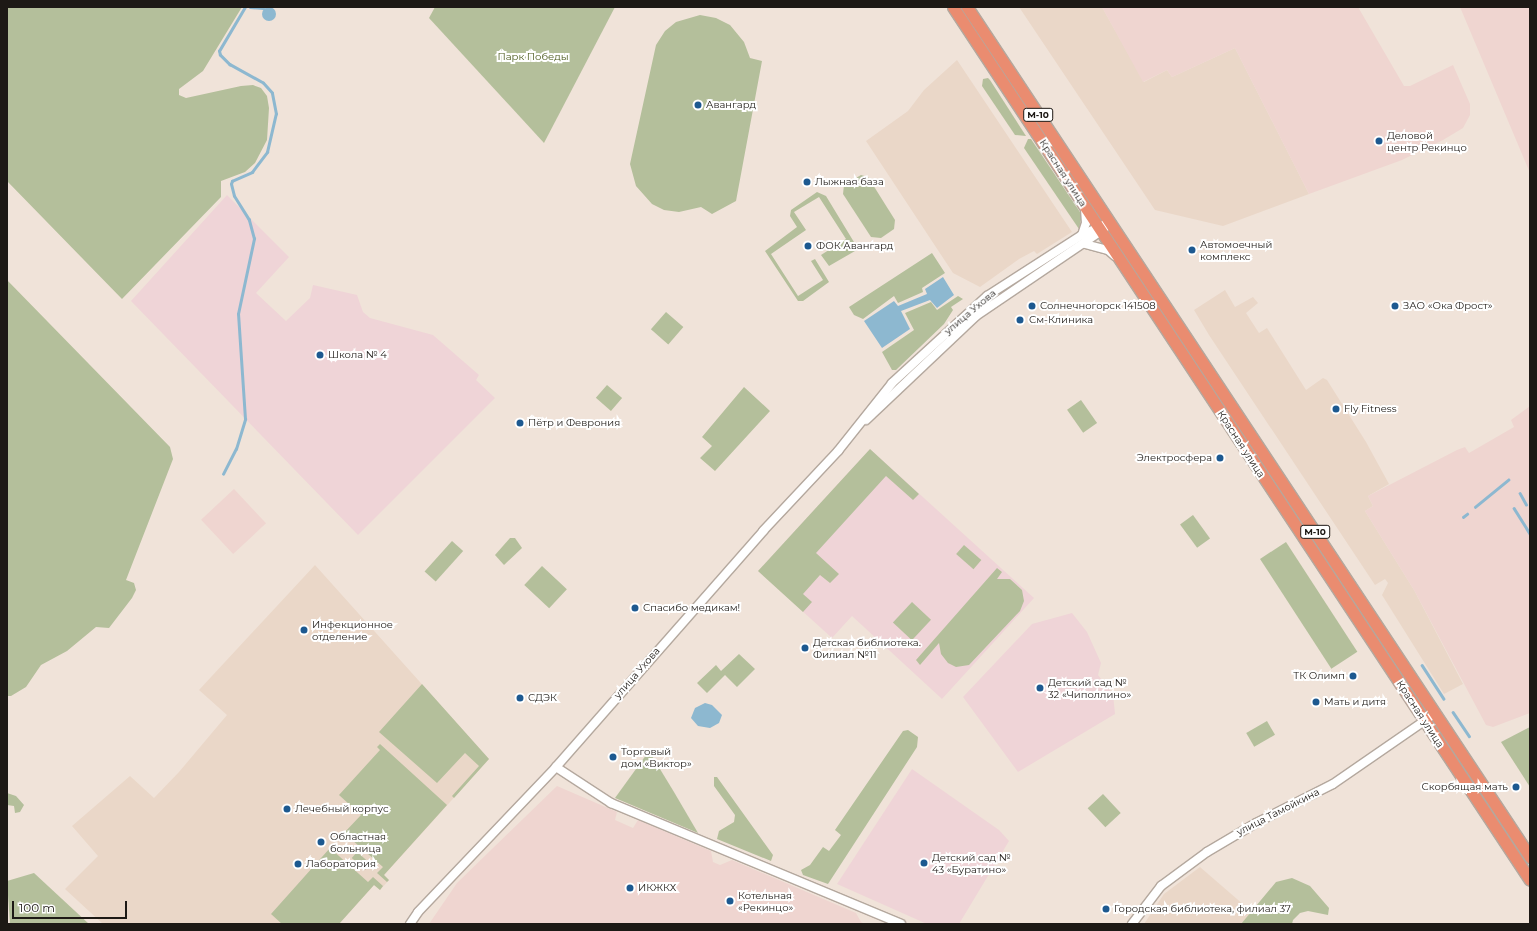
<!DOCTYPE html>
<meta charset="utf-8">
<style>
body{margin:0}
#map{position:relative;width:1537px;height:931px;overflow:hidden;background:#f0e3d9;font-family:Montserrat,sans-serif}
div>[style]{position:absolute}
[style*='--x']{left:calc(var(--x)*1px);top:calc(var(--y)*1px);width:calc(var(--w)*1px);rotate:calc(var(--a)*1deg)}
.built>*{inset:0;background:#ead7c8}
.industrial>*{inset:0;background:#efd5d0;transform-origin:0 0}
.education>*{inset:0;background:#efd4d7}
.green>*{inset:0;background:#b4bf9b;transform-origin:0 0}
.water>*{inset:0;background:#8db8d0}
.round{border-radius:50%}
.stream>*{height:2.5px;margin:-1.25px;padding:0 1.25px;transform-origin:1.25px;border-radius:1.25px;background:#8db8d0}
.roads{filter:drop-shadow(1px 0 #b4a89e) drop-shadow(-1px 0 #b4a89e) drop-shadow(0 1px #b4a89e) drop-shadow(0 -1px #b4a89e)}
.tertiary>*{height:8px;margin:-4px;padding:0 4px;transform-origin:4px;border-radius:4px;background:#fff}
.trunk>*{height:11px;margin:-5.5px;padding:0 5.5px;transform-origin:5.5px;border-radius:5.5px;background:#ea8c70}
.dots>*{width:11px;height:11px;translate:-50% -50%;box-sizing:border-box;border:2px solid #fff;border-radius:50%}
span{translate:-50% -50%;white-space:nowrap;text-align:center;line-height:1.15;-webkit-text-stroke:4px #fff;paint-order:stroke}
.shield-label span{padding:1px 3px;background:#fff;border:1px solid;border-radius:3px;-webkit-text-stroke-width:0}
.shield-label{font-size:9px;color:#1d1915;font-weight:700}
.park-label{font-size:10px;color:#49581a}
.poi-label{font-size:10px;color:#1d1915}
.left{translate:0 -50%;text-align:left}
.right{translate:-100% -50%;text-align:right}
.street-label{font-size:10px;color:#1d1915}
.frame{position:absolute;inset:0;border:8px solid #1d1915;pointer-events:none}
.scale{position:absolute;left:12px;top:901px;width:115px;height:18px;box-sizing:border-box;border:2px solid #1d1915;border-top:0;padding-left:5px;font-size:12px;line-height:14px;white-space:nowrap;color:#1d1915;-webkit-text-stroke:3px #fff;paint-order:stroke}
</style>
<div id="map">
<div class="built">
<i style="clip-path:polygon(1019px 7px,1102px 7px,1144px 82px,1167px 70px,1172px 77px,1235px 48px,1309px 194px,1223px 226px,1155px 210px)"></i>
<i style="clip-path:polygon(957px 60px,1072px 232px,1037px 254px,1034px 251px,1019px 259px,980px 287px,953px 273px,866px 141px,908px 111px,924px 90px)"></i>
<i style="clip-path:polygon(1225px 290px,1235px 307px,1253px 297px,1258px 303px,1246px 313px,1259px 333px,1267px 328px,1306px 390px,1323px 378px,1327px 380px,1366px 442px,1389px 484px,1368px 496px,1373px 506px,1365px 511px,1414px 590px,1463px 684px,1444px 694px,1382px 595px,1388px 583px,1385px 579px,1375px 585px,1209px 335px,1194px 310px)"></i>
<i style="clip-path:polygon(315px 565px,489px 759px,384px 875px,389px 880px,380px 890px,374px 885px,339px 924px,103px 924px,65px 889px,98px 856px,72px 826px,130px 776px,154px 798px,179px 772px,227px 715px,199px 690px)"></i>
<i style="clip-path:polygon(1200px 867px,1252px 912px,1241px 924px,1144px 924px,1164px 894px)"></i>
</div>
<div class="industrial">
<i style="clip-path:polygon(1102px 7px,1358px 7px,1404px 86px,1410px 86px,1453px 65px,1470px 104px,1470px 115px,1463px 128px,1443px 140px,1402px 160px,1309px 194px,1235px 48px,1172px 77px,1167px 70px,1143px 82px)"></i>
<i style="clip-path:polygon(1460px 7px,1530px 7px,1530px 173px)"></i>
<i style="clip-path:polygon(1530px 406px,1530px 713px,1493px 727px,1486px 725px,1414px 590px,1365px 511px,1373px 506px,1368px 496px,1457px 450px,1465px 447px,1469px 453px,1514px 427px,1511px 420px)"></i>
<i style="left:234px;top:489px;width:47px;height:45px;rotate:47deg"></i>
<i style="clip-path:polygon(557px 786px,617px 812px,615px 820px,633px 828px,638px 820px,711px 851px,713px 862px,720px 865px,732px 860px,856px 913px,861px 922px,865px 924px,429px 924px,457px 883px)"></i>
</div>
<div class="education">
<i style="clip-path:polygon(227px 195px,289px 257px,256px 293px,286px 321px,310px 298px,313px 285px,357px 295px,363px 312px,370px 318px,433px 335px,479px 375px,476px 380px,495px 398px,358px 535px,131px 301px)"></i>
<i style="clip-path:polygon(870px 449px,1034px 598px,942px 699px,852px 616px,832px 638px,758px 571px)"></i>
<i style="clip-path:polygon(1072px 613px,1087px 632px,1101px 663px,1098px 675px,1113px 694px,1115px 714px,1018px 772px,963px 697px,1032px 624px)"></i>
<i style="clip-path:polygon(912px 769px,999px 830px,1009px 841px,959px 924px,927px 924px,837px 884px)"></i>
</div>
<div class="green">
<i style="clip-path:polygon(7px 7px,242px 7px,203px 71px,179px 89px,179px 95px,186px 98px,241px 86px,253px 85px,261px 88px,267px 96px,269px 108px,267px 140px,255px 163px,245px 172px,221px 181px,221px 197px,122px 299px,7px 181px)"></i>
<i style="clip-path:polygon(435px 7px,615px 7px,544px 143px,429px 18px)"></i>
<i style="clip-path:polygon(700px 15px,716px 18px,730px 25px,744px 42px,750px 58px,762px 61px,736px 201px,712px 214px,701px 207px,679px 212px,664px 210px,652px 204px,636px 186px,630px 164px,656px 45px,665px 31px,676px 22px)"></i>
<i style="clip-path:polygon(988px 78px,990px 80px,1026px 136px,1015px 135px,982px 86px,983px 79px)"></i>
<i style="clip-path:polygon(1028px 139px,1031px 139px,1082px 215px,1079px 229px,1024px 148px)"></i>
<i style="clip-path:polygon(861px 175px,868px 177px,895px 220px,894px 229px,881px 238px,871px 237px,843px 194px,844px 185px)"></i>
<i style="clip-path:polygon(817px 192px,826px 196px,857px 247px,855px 251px,829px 266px,821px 255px,846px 239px,819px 197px,794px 212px,806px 230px,771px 254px,798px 296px,823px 280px,811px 261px,815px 259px,829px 282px,803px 301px,798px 301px,765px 251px,797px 227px,790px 216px,791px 210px)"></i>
<i style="clip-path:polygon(932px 253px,945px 273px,922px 288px,923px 292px,898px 303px,894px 296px,863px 319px,854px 315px,849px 307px)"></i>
<i style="clip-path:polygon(7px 280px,170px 447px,173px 459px,126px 580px,134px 583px,136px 590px,132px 598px,109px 628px,96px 627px,67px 651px,41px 665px,26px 687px,11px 696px,7px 696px)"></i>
<i style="clip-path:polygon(958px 296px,963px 299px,951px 307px,953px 310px,944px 324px,896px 370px,892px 370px,882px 352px,914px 330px,905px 313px,931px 302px,937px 310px)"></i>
<i style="left:666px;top:312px;width:23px;height:23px;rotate:41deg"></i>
<i style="left:607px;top:385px;width:20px;height:17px;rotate:41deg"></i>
<i style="clip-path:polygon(744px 387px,770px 411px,715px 471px,700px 458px,712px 446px,702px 437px)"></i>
<i style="left:1081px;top:400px;width:28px;height:17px;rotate:55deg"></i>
<i style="clip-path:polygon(870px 449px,919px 494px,913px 500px,886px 476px,816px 553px,839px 574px,830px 583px,820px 575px,803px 594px,812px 602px,803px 612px,758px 571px)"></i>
<i style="left:1193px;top:515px;width:29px;height:16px;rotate:54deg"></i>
<i style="clip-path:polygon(510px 538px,515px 538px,522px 548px,504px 565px,495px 555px)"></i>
<i style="left:452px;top:541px;width:15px;height:41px;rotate:42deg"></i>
<i style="left:1286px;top:542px;width:131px;height:31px;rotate:57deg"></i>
<i style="left:964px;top:545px;width:23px;height:12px;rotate:41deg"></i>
<i style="left:542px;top:566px;width:34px;height:26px;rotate:43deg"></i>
<i style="clip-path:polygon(997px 568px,1002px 572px,997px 579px,1010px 579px,1022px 590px,1024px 601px,1020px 611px,969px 665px,956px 667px,948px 663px,941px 654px,939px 643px,920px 665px,916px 660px)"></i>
<i style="left:912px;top:602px;width:26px;height:28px;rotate:43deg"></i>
<i style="clip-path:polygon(739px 654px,755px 669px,737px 687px,725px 675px,707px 693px,697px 683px,716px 665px,721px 671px)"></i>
<i style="clip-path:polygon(422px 684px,489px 759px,454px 798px,452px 796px,479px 766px,465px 753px,437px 783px,379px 732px)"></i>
<i style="left:1267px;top:721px;width:16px;height:24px;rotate:60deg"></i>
<i style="clip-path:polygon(1530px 727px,1530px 787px,1501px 742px)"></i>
<i style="clip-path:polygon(908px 730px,918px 737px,917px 747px,828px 884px,803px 875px,801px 870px,810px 865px,823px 847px,829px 851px,841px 835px,835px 830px,903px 731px)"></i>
<i style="clip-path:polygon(380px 744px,447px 805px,384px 875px,389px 880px,387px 882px,377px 873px,383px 867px,344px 833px,361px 815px,339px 795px,380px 750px,377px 747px)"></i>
<i style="clip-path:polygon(649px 751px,674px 792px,698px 833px,615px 798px)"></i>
<i style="clip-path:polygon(714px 777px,717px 777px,773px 855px,771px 861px,717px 839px,719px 831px,734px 822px,735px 815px,714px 786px)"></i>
<i style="clip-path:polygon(7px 793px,16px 796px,24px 805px,20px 812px,15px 813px,14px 806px,7px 805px)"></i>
<i style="left:1103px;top:794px;width:26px;height:21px;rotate:47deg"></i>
<i style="clip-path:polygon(330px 848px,368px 882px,373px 877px,383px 886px,380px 890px,374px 885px,339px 924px,282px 924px,271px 914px)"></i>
<i style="left:357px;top:852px;width:18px;height:8px;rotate:41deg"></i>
<i style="clip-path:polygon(34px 873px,89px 924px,10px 924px,7px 881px)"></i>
<i style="clip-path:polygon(1292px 878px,1310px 886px,1329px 908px,1328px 915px,1308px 911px,1300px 913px,1293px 920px,1292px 924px,1241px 924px,1276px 882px)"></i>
</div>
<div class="water">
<i class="round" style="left:262px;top:7px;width:14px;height:14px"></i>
<i style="clip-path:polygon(943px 277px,954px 295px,937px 308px,930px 300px,901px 311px,910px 329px,882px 348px,864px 321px,894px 301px,898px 306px,927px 294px,925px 289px)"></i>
<i style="clip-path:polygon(705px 703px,712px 705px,722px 715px,719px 723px,710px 728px,698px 726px,691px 718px,695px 708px)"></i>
</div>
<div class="stream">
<i style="--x:250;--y:7;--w:13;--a:4"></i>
<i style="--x:223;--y:474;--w:28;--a:-63"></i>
<i style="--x:236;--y:449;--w:31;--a:-73"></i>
<i style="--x:245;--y:419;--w:105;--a:-93.8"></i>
<i style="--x:238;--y:314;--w:77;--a:-78"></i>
<i style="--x:254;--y:239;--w:20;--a:-105"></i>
<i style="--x:249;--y:220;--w:28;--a:-122"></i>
<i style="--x:234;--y:196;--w:12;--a:-104"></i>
<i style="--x:231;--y:184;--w:3;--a:-72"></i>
<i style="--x:232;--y:181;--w:22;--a:-24"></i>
<i style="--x:252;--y:172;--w:25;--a:-53"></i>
<i style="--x:267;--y:152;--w:39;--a:-77"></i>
<i style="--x:276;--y:114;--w:21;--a:-101"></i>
<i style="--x:272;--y:93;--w:13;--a:-132"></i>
<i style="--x:263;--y:83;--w:38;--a:-151"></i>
<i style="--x:230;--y:65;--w:14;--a:-135"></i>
<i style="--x:220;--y:55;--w:4;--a:-104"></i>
<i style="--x:219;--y:51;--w:51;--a:-59.4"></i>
<i style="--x:1520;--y:493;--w:13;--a:61"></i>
<i style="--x:1475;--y:507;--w:43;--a:-39.3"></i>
<i style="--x:1514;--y:508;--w:31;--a:58"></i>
<i style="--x:1463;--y:517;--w:5;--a:-37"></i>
<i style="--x:1422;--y:665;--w:40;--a:57.1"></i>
<i style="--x:1453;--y:712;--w:29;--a:56"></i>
</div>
<div class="roads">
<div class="tertiary">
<i style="--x:1082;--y:235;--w:13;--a:-72"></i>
<i style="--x:1086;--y:223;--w:14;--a:-94"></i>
<i style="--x:1085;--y:244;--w:24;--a:15"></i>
<i style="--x:1108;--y:250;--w:9;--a:41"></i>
<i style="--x:866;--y:420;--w:151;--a:-43.4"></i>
<i style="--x:976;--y:316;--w:155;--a:-34.2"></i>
<i style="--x:556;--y:767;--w:66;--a:33.2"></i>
<i style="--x:611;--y:803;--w:314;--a:22.6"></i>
<i style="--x:410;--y:924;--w:14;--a:-56"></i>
<i style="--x:418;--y:912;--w:200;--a:-46.4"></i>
<i style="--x:556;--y:767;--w:314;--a:-48.7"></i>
<i style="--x:763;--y:531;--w:110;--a:-46.8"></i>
<i style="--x:838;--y:451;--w:87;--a:-51.5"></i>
<i style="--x:892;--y:383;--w:129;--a:-42.5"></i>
<i style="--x:987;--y:296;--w:113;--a:-32.7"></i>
<i style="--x:1082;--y:235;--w:31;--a:-25"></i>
<i style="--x:1132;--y:924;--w:48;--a:-52.7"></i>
<i style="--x:1161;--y:886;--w:57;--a:-36.5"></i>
<i style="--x:1207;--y:852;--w:57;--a:-30.6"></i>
<i style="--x:1256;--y:823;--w:86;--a:-26.9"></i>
<i style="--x:1333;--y:784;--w:125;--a:-34.6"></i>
</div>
<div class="trunk">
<i style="--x:953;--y:7;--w:1046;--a:56.54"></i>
<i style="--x:967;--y:7;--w:1020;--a:56.48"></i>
</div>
</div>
<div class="dots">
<i style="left:698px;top:105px;background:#1d5990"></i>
<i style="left:1379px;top:141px;background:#1d5990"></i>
<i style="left:807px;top:182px;background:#1d5990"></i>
<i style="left:808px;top:246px;background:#1d5990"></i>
<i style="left:1192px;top:250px;background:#1d5990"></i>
<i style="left:1032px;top:306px;background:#1d5990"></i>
<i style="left:1395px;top:306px;background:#1d5990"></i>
<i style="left:1020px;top:320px;background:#1d5990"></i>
<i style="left:320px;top:355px;background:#1d5990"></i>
<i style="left:1336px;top:409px;background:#1d5990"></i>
<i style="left:520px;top:423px;background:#1d5990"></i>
<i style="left:1220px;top:458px;background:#1d5990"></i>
<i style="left:635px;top:608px;background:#1d5990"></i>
<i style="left:304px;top:630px;background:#1d5990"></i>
<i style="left:805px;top:648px;background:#1d5990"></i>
<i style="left:1353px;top:676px;background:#1d5990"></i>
<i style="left:1040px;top:688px;background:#1d5990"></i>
<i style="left:520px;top:698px;background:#1d5990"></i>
<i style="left:1316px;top:702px;background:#1d5990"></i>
<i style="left:613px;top:757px;background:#1d5990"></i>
<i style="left:1516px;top:787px;background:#1d5990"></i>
<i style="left:287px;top:809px;background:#1d5990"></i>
<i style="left:321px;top:842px;background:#1d5990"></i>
<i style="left:924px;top:863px;background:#1d5990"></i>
<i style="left:298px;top:864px;background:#1d5990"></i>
<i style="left:630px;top:888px;background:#1d5990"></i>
<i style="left:730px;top:901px;background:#1d5990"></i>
<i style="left:1106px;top:909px;background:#1d5990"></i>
</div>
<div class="shield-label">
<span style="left:1038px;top:115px">М-10</span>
<span style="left:1315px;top:532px">М-10</span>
</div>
<div class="park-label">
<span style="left:533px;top:57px">Парк Победы</span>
</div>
<div class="poi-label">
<span class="left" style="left:706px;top:105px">Авангард</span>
<span class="left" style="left:1387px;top:141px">Деловой<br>центр Рекинцо</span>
<span class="left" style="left:815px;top:182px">Лыжная база</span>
<span class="left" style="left:1200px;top:250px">Автомоечный<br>комплекс</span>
<span class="left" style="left:816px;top:246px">ФОК Авангард</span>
<span class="left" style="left:1040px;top:306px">Солнечногорск 141508</span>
<span class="left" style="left:1403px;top:306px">ЗАО «Ока Фрост»</span>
<span class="left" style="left:1029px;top:320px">См-Клиника</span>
<span class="left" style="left:328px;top:355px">Школа № 4</span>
<span class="left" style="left:1344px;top:409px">Fly Fitness</span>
<span class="left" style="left:528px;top:423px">Пётр и Феврония</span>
<span class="right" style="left:1212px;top:458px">Электросфера</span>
<span class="left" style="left:643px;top:608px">Спасибо медикам!</span>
<span class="left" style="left:312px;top:630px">Инфекционное<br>отделение</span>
<span class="left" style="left:813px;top:648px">Детская библиотека.<br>Филиал №11</span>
<span class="right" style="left:1345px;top:676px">ТК Олимп</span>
<span class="left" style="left:1048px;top:688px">Детский сад №<br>32 «Чиполлино»</span>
<span class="left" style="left:528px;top:698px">СДЭК</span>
<span class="left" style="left:1324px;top:702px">Мать и дитя</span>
<span class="left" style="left:621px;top:757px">Торговый<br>дом «Виктор»</span>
<span class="right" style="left:1508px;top:787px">Скорбящая мать</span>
<span class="left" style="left:295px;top:809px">Лечебный корпус</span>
<span class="left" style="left:330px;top:842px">Областная<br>больница</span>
<span class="left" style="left:932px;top:863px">Детский сад №<br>43 «Буратино»</span>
<span class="left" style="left:306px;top:864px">Лаборатория</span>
<span class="left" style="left:638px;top:888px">ИКЖКХ</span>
<span class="left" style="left:738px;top:901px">Котельная<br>«Рекинцо»</span>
<span class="left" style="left:1114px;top:909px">Городская библиотека, филиал 37</span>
</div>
<div class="street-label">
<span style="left:1063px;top:173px;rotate:57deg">Красная улица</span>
<span style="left:970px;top:312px;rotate:-40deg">улица Ухова</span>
<span style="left:1241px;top:444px;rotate:57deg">Красная улица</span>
<span style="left:637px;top:673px;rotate:-49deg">улица Ухова</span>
<span style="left:1420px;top:714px;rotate:57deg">Красная улица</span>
<span style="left:1278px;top:812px;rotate:-27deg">улица Тамойкина</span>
</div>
<div class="frame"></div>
<div class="scale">100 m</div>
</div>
